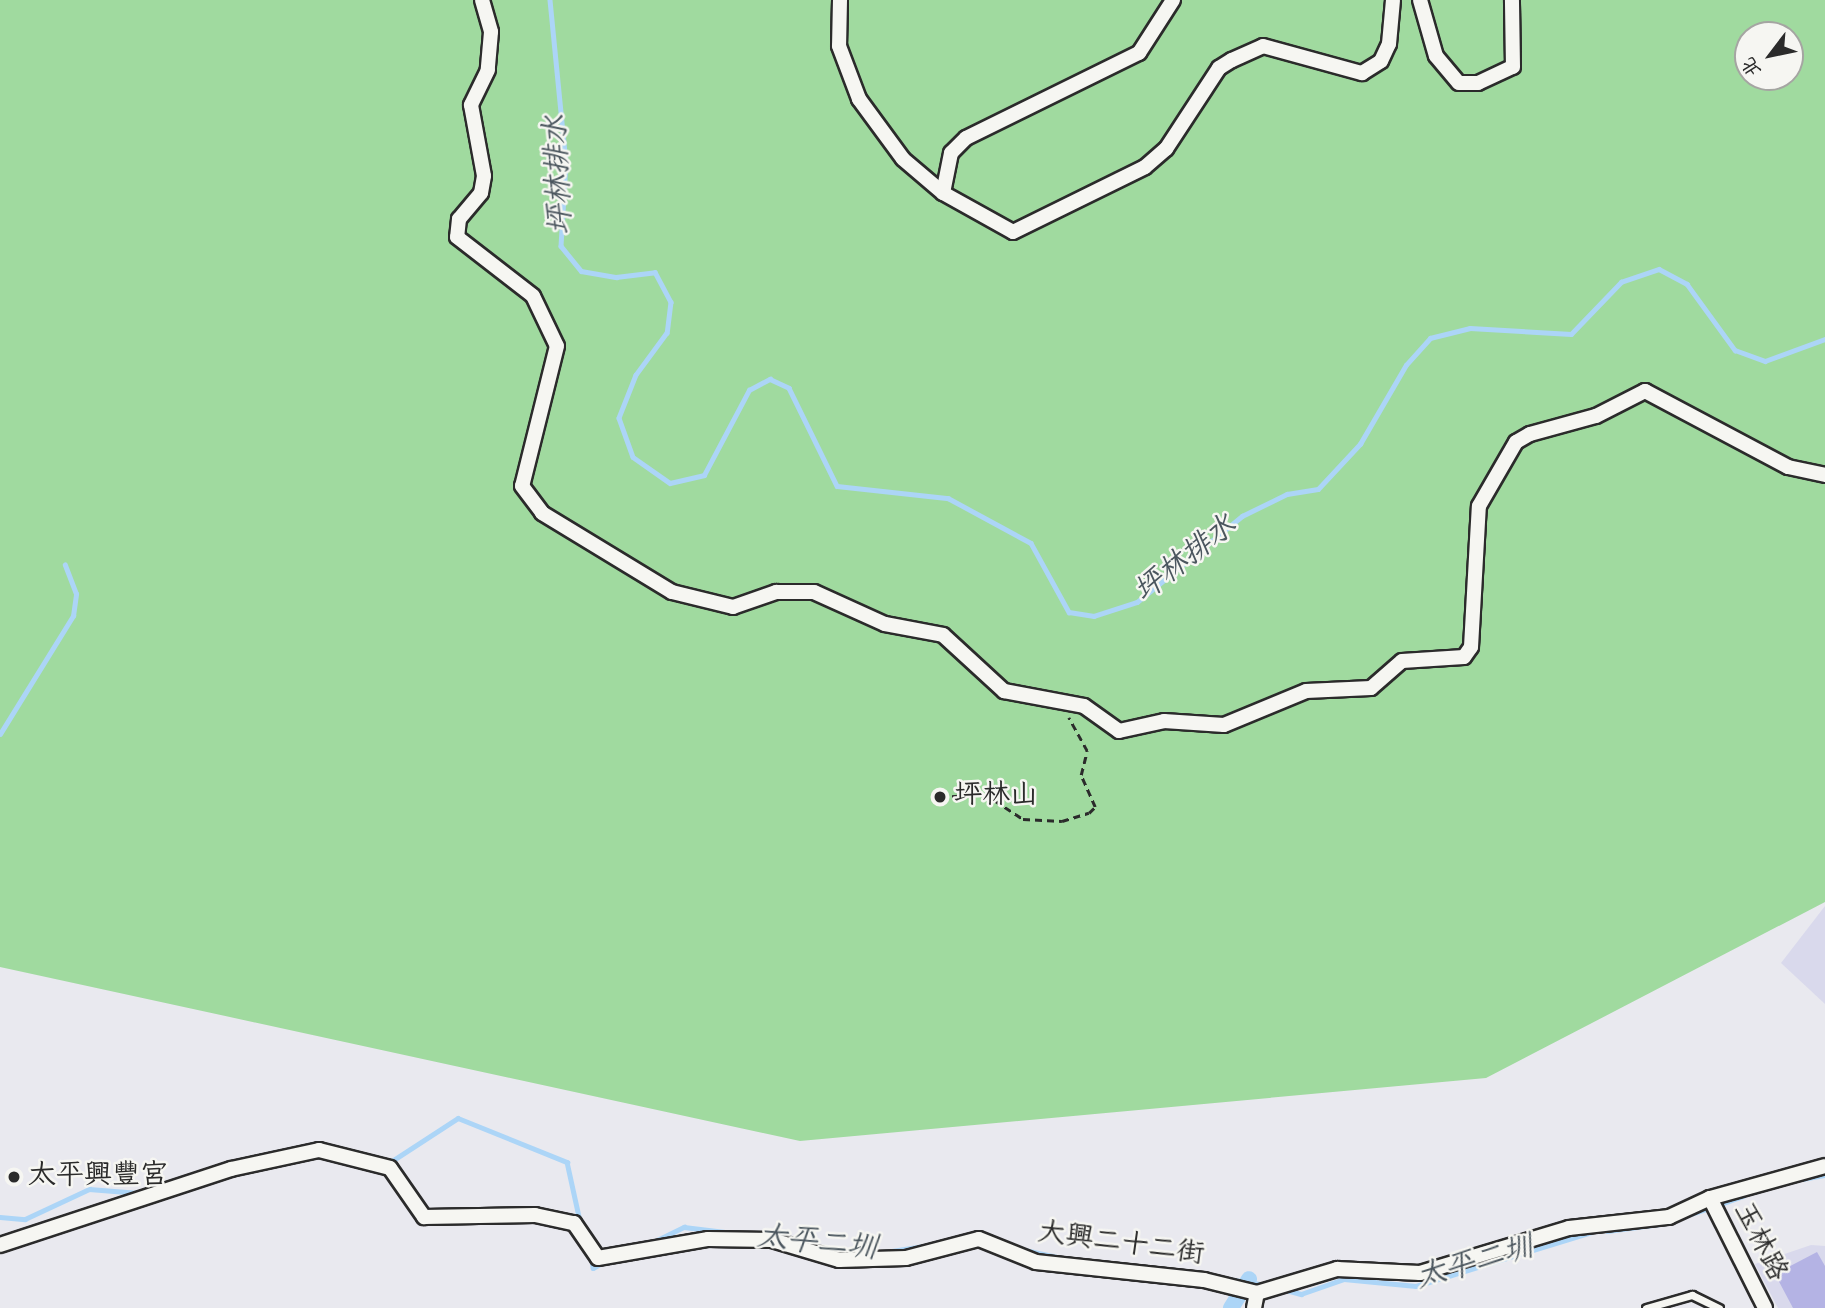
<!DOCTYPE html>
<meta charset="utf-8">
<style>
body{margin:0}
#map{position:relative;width:1825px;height:1308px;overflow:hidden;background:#e9e9ef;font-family:"Indie Flower","LXGW WenKai TC",sans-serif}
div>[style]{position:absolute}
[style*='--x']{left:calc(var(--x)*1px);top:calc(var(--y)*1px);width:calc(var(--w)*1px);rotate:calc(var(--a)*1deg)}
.built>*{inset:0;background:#d9d9ec}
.green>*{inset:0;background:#a0da9f}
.stream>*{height:4.5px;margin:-2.25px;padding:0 2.25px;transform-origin:2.25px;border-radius:2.25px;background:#acd5f7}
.canal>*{height:16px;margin:-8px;padding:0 8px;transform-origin:8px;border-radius:8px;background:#acd5f7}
.building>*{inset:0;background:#b4b3e4}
.path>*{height:2.5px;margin-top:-1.25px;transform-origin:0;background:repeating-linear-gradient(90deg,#2b2b2b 0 7px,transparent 0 12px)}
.roads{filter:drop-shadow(2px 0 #2b2b2b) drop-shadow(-2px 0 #2b2b2b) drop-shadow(0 2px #2b2b2b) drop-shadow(0 -2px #2b2b2b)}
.lane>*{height:7px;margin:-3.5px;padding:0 3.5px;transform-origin:3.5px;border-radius:3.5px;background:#f6f6f2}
.street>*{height:14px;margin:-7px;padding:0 7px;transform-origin:7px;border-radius:7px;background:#f6f6f2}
.dots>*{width:19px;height:19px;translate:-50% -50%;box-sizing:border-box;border:4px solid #f6f6f2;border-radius:50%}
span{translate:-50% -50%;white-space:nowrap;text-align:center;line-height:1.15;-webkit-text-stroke:5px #f6f6f2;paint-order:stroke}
.poi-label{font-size:28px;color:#2b2b2b}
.left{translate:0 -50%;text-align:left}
.street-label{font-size:28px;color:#2b2b2b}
.water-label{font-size:30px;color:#4b565e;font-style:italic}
.north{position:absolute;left:1734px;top:21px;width:70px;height:70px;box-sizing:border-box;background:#f6f6f2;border:2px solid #a5a5a2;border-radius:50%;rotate:238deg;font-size:19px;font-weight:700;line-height:28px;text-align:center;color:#2b2b2b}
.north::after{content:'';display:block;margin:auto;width:24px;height:32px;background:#2b2b2b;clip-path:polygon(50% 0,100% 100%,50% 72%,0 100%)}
</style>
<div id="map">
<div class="built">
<i style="clip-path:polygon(1825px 906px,1825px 1004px,1781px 963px)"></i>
<i style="clip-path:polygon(1811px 1245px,1825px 1246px,1825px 1308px,1778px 1308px,1755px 1264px)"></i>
</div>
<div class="green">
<i style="clip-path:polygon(evenodd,0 0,1825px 0,1825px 902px,1486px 1078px,800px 1141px,0 967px,0 0,1748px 35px,1790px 35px,1790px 77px,1748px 77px,1748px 35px)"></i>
</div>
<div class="stream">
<i style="--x:550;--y:0;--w:163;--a:84.4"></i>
<i style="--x:566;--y:162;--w:84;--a:93.4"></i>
<i style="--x:561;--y:246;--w:32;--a:51"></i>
<i style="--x:581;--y:271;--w:36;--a:10"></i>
<i style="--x:616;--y:277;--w:39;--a:-7"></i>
<i style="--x:655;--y:272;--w:34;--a:62"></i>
<i style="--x:671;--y:302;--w:31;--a:97"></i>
<i style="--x:667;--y:333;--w:52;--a:126.4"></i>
<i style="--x:636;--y:375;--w:46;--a:111.6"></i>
<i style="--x:619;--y:418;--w:41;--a:70.3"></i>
<i style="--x:633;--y:457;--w:45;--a:35.1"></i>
<i style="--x:670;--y:483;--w:35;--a:-13"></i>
<i style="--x:704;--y:475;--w:96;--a:-62.1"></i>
<i style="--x:749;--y:390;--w:24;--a:-28"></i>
<i style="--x:770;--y:379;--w:21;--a:25"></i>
<i style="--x:789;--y:388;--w:109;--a:63.9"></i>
<i style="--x:837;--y:486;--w:112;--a:6.2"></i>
<i style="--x:948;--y:498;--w:94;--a:28.5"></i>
<i style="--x:1031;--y:543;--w:79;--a:61.2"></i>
<i style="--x:1069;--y:612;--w:25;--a:9"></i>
<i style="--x:1094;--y:616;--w:45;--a:-18"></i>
<i style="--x:1137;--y:602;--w:136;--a:-39.3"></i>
<i style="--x:1242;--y:516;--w:50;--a:-26.1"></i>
<i style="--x:1287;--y:494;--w:31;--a:-9"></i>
<i style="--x:1318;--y:489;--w:62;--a:-47"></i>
<i style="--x:1360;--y:444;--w:91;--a:-59.8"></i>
<i style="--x:1406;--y:365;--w:36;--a:-48"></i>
<i style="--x:1430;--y:338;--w:41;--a:-14"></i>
<i style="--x:1470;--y:328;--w:101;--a:3.4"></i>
<i style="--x:1571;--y:334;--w:72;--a:-46.1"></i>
<i style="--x:1621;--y:282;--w:40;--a:-18.9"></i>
<i style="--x:1659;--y:269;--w:32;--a:28"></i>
<i style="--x:1687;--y:284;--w:82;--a:54"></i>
<i style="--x:1735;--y:350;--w:32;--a:20"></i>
<i style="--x:1765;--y:361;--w:64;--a:-20.1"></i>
<i style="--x:0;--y:734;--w:139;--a:-58.3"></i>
<i style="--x:73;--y:616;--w:22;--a:-82"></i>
<i style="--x:76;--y:594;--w:31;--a:-111"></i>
<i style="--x:337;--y:1148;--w:18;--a:13"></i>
<i style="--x:271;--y:1153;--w:36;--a:-9"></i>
<i style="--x:389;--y:1163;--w:82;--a:-33.1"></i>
<i style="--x:458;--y:1118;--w:118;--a:22"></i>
<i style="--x:567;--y:1162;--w:60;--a:77.6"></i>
<i style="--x:1802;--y:1179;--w:23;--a:-10"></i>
<i style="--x:1718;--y:1205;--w:27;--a:-20"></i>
<i style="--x:1688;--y:1215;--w:23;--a:-18"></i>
<i style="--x:0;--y:1217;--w:25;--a:5"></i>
<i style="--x:25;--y:1219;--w:71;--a:-25.1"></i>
<i style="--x:89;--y:1189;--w:50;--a:4.6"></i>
<i style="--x:1607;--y:1231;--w:53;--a:-7.5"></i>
<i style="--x:651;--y:1243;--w:37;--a:-26"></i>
<i style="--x:684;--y:1227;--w:49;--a:7"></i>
<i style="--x:1020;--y:1249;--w:48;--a:12"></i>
<i style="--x:879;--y:1253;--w:58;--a:-9"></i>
<i style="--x:592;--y:1258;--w:10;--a:84"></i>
<i style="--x:593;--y:1268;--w:13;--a:-29"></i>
<i style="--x:1221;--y:1278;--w:47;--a:8.7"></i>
<i style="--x:1286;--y:1290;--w:16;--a:15"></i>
<i style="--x:1301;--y:1294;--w:46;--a:-19.2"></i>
<i style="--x:1344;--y:1279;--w:72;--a:5.6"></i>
<i style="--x:1416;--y:1286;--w:183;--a:-17.1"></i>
</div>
<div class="canal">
<i style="--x:1231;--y:1308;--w:34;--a:-58"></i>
</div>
<div class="building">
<i style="clip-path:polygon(1817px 1252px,1825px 1266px,1825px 1308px,1793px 1308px,1775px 1274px)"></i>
</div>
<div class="path">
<i style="--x:940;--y:797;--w:45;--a:-3.8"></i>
<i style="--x:985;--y:794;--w:45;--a:33.3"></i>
<i style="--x:1023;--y:819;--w:39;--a:3"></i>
<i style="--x:1062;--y:821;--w:28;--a:-17"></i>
<i style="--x:1089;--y:813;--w:8;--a:-45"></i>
<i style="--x:1095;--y:807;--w:35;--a:-114"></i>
<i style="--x:1081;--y:775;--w:25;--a:-76"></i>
<i style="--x:1087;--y:751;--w:38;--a:-119"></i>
</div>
<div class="roads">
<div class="lane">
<i style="--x:1646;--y:1308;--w:48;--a:-15.8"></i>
<i style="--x:1692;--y:1295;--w:30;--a:26"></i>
</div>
<div class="street">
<i style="--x:482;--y:0;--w:33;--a:74"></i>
<i style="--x:491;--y:32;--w:38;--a:95"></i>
<i style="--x:488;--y:70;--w:39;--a:116"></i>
<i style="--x:471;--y:105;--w:72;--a:79.6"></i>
<i style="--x:484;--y:176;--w:17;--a:100"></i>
<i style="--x:481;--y:193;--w:34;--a:130"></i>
<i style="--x:459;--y:219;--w:18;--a:96"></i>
<i style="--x:457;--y:237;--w:96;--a:37.8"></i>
<i style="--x:533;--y:296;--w:55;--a:64.4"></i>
<i style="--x:557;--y:346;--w:144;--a:104"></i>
<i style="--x:522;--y:486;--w:34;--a:53"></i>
<i style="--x:542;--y:513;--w:152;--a:31.3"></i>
<i style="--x:672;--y:592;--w:63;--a:13.8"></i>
<i style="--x:733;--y:607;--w:46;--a:-19.2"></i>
<i style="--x:776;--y:592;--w:38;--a:0"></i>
<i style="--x:814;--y:592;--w:78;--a:24.3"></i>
<i style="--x:885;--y:624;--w:59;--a:10.7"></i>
<i style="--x:943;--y:635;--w:83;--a:42.6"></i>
<i style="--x:1004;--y:691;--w:81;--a:10.6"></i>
<i style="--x:1084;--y:706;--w:43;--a:35.5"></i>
<i style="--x:1119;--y:731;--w:46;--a:-12.5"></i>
<i style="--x:1164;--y:721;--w:60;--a:3.8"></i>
<i style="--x:1224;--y:725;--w:89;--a:-22.5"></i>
<i style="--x:1306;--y:691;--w:65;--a:-2.6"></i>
<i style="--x:1371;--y:688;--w:41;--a:-41.1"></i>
<i style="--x:1402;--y:661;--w:62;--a:-3.7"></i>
<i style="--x:1464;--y:657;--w:12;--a:-55"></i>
<i style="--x:1471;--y:647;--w:141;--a:-86.8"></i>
<i style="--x:1479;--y:506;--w:74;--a:-60"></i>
<i style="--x:1516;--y:442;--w:16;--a:-30"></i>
<i style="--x:1530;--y:434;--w:68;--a:-15.3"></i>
<i style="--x:1596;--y:416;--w:55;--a:-27"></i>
<i style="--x:1645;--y:391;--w:162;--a:28"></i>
<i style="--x:1788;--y:467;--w:38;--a:12"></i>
<i style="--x:840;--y:0;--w:46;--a:91.2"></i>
<i style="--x:839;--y:46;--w:57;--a:69.3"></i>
<i style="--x:859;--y:99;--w:74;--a:53.7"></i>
<i style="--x:903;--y:159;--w:52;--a:40.4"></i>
<i style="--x:943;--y:193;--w:80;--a:29.1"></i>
<i style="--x:1013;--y:232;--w:147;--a:-26.2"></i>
<i style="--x:1145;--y:167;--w:28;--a:-41"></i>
<i style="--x:1166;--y:149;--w:97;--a:-56.8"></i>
<i style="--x:1219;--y:68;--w:15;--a:-32"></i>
<i style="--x:1232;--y:60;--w:34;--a:-24"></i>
<i style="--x:1263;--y:46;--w:103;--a:15.3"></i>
<i style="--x:1362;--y:73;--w:22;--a:-32"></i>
<i style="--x:1381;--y:61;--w:19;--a:-65"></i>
<i style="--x:1389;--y:44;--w:44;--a:-84.8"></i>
<i style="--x:1420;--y:0;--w:58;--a:74.1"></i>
<i style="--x:1436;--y:56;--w:35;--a:50"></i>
<i style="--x:1459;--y:83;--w:19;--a:0"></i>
<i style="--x:1478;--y:83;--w:38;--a:-25"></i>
<i style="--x:1513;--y:67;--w:67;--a:-90.9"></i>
<i style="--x:943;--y:193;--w:41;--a:-78.7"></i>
<i style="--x:951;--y:153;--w:21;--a:-45"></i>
<i style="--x:966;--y:138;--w:193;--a:-26.2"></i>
<i style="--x:1139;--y:53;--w:63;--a:-57.3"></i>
<i style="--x:1710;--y:1198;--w:123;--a:63.4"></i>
<i style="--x:0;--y:1245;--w:243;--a:-18.2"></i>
<i style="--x:231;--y:1169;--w:90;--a:-12.2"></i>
<i style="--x:319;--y:1150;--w:73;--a:14.2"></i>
<i style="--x:390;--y:1168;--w:60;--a:55.2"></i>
<i style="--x:424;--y:1217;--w:111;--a:-1"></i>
<i style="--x:535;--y:1215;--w:40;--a:12"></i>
<i style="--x:574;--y:1223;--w:42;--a:55.6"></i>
<i style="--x:598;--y:1258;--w:112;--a:-9.8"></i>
<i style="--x:708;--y:1239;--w:64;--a:0.9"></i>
<i style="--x:772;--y:1240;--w:70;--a:16.6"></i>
<i style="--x:839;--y:1260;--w:67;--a:-1.7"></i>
<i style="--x:906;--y:1258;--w:75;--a:-14.6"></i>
<i style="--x:979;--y:1239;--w:61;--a:22"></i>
<i style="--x:1036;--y:1262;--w:169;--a:6.1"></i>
<i style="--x:1204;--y:1280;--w:55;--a:13.8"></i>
<i style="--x:1257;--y:1293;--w:84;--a:-16.7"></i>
<i style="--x:1337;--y:1269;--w:83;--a:2.8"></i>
<i style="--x:1420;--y:1273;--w:156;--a:-16.8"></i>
<i style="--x:1569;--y:1228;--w:101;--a:-6.3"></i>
<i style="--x:1669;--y:1217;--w:45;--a:-24.9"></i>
<i style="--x:1710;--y:1198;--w:119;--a:-15.5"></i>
<i style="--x:1254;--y:1308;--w:15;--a:-79"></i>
</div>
</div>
<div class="dots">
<i style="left:940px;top:797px;background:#2b2b2b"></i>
<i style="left:14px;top:1177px;background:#2b2b2b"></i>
</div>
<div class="poi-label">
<span class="left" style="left:954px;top:797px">坪林山</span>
<span class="left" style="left:28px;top:1177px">太平興豐宮</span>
</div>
<div class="street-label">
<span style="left:1759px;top:1242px;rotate:63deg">玉林路</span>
<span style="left:1121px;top:1245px;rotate:8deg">大興二十二街</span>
</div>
<div class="water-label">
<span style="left:560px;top:175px;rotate:-93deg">坪林排水</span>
<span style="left:1186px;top:560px;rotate:-38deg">坪林排水</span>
<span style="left:817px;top:1244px;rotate:6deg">太平二圳</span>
<span style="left:1475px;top:1264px;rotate:-16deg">太平二圳</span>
</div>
<div class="north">北</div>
</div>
